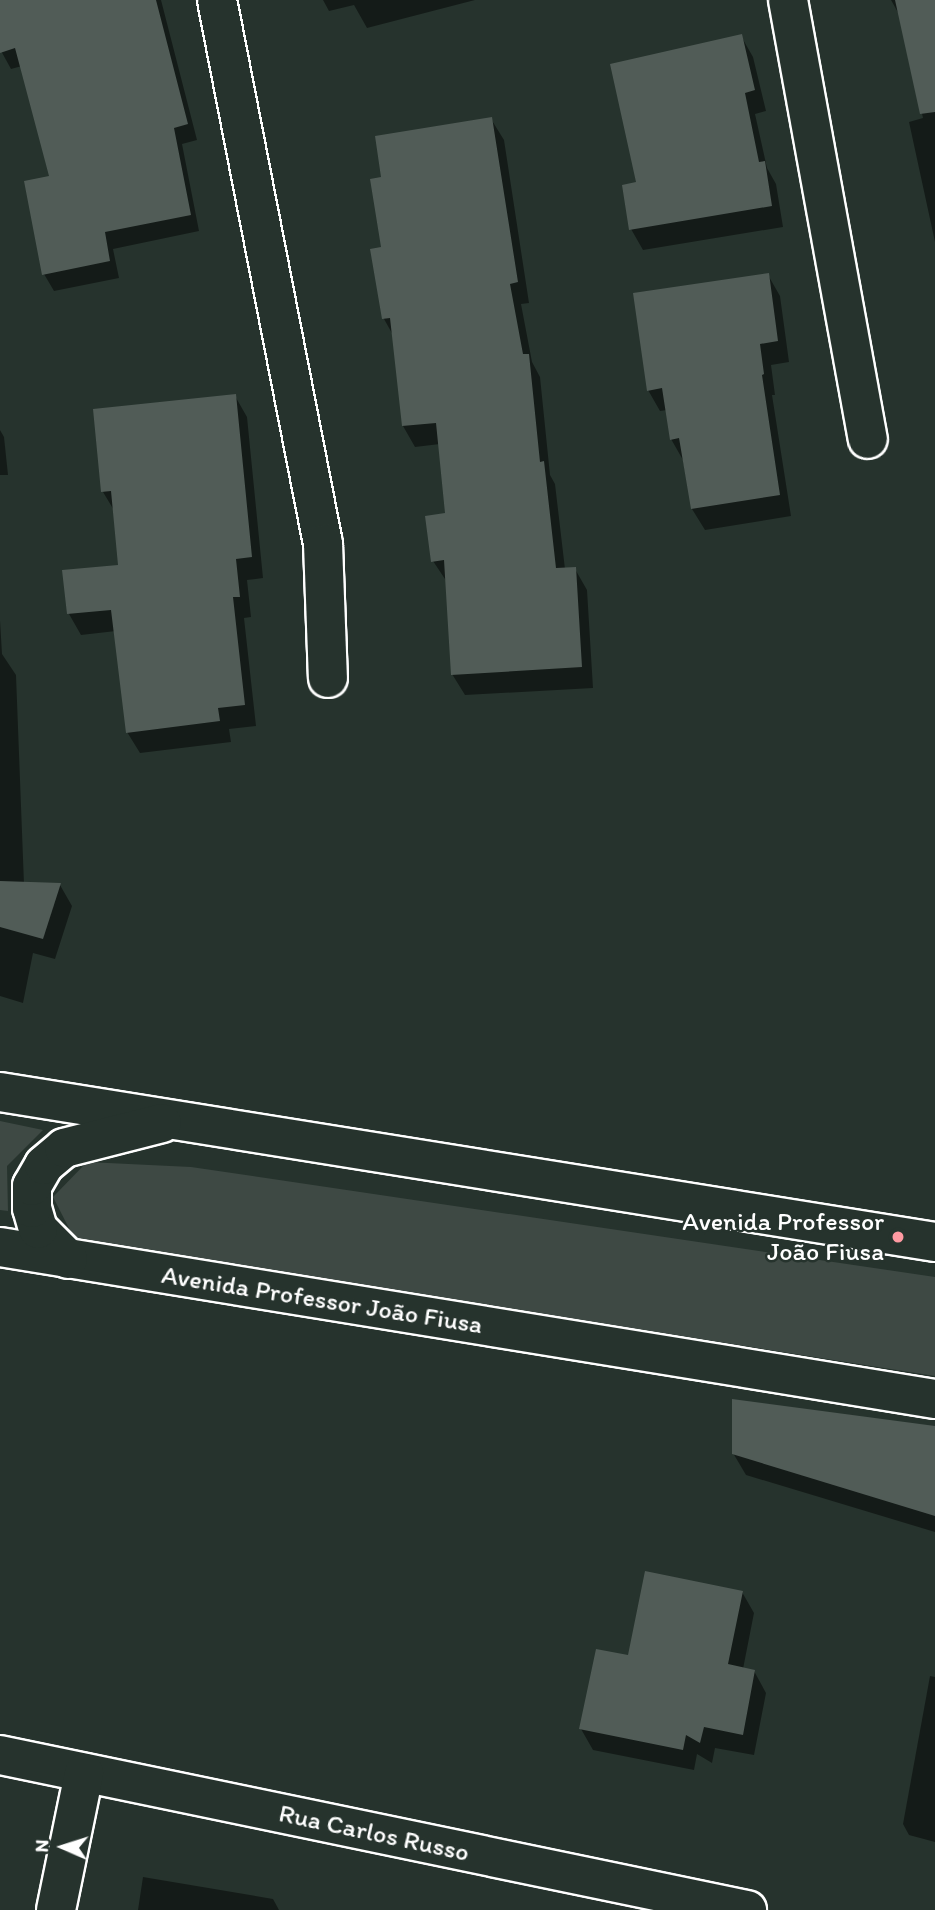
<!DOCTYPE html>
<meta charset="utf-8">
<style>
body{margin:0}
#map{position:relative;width:935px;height:1910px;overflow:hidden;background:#26332d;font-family:Itim,sans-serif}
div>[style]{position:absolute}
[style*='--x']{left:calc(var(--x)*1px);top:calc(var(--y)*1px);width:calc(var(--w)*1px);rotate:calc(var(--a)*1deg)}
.green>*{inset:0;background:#3e4944}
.shadow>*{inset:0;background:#0007}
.building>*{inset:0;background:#515c57}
.roads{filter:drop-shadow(2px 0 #fff) drop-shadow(-2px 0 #fff) drop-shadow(0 2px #fff) drop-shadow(0 -2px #fff)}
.minor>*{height:38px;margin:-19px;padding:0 19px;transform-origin:19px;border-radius:19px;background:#26332d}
.major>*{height:38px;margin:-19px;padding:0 19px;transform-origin:19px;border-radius:19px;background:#26332d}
.dots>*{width:19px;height:19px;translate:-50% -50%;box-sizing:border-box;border:4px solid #26332d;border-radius:50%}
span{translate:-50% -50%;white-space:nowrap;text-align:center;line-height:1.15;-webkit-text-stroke:5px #26332d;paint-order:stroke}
.poi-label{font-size:26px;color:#fff}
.right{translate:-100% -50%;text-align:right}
.street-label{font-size:26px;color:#fff}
.north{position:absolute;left:28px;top:1812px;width:70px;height:70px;-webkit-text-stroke:5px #26332d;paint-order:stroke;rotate:273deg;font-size:19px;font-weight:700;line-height:28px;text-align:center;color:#fff}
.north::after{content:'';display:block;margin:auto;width:24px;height:32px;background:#fff;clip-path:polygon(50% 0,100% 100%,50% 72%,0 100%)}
</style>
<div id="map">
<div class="green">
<i style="clip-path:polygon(0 1121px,43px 1130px,7px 1166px,8px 1211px,0 1210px)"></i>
<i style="clip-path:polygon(87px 1162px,191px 1167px,935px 1277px,935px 1376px,75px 1240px,53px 1197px)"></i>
</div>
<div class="shadow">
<i style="clip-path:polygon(9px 0,161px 0,197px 140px,182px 144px,199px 231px,113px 249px,119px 278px,54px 291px,44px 274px,52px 178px,22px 66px,11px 69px,0 49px,0 3px)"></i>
<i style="clip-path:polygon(323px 0,475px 0,367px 28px,354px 5px,329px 11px)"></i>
<i style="clip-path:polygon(891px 0,935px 0,935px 242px,909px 122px,923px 118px,900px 16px)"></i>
<i style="clip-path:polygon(741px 36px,753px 57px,766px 111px,755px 114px,767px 168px,776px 184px,783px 227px,643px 250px,631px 229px,638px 184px)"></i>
<i style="clip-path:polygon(491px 119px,504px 140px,529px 303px,521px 304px,532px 362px,540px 377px,550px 475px,555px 484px,565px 569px,575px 569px,587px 590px,593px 688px,465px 695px,452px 674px,447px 582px,433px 561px,447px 514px,440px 444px,415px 447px,403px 426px,393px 335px,384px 319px,383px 178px)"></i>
<i style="clip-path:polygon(768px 275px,780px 296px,789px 362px,771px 365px,775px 395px,772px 395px,791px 516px,705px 530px,692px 509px,683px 460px,671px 439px,667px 410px,660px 411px,648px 390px)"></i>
<i style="clip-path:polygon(235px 396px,247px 417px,263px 578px,247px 580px,251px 617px,244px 618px,256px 726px,229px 729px,231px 742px,140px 753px,127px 732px,116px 631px,81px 635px,69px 614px,120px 566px,115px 512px,103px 492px)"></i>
<i style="clip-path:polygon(0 430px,4px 437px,8px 475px,0 475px)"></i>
<i style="clip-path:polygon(0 620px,2px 654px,16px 675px,24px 884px,60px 885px,72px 906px,55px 959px,33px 953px,23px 1003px,0 996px)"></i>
<i style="clip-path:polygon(935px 1428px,935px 1532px,746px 1475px,733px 1453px)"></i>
<i style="clip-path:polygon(742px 1592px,754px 1613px,743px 1669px,754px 1671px,766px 1693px,754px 1755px,715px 1748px,712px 1763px,697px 1754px,694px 1770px,593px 1750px,581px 1729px,630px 1657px)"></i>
<i style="clip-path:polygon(930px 1676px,935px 1677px,935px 1842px,909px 1835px,903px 1824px)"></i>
<i style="clip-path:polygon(143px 1877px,273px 1899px,279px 1910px,138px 1910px)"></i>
</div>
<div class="building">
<i style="clip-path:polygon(0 0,156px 0,188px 124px,174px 128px,191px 215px,105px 232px,110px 261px,42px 275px,24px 181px,49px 176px,15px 48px,0 53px)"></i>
<i style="clip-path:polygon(895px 0,935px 0,935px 112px,920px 114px)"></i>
<i style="clip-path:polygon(742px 34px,755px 90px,745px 93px,759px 162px,765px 161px,772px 206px,629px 230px,622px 185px,636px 182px,610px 64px)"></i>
<i style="clip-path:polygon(492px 117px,518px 282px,510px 284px,523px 354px,529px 354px,540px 462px,544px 461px,556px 568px,576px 567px,582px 667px,451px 675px,444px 560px,431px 562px,425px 516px,445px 513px,436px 423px,402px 426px,390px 318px,382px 319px,370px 249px,381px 247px,370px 179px,381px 177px,375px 136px)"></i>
<i style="clip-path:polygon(769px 273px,778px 341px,760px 344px,764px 374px,762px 375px,780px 495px,691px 509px,679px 438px,670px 440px,662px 388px,647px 391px,633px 293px)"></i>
<i style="clip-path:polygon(236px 394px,252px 557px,236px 559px,240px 597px,233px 597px,245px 705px,218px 708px,220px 721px,126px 733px,111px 610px,67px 614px,62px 570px,118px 565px,111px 491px,101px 492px,93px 409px)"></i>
<i style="clip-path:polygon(0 881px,61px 883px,43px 939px,0 927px)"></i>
<i style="clip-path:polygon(732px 1399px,935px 1426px,935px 1516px,732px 1454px)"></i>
<i style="clip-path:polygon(645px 1571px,743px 1591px,728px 1664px,755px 1670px,743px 1735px,704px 1727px,700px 1743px,686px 1735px,683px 1750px,579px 1729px,596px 1649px,628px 1655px)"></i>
</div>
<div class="roads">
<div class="minor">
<i style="--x:217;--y:0;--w:554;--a:78.97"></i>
<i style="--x:323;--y:544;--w:134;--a:87.9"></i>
<i style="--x:788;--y:0;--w:446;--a:79.7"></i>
<i style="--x:0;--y:1755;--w:763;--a:11.72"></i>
<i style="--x:56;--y:1910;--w:140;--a:-78.4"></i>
</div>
<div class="major">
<i style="--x:0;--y:1092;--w:947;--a:9.11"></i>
<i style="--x:0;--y:1247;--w:947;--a:9.23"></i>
<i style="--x:68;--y:1259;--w:42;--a:-135"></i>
<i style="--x:38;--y:1229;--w:22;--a:-106"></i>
<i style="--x:32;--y:1208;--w:22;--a:-90"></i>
<i style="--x:32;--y:1186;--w:24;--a:-60"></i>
<i style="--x:44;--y:1165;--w:26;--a:-40"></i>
<i style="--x:64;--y:1148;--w:101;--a:-14.3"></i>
</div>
</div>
<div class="dots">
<i style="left:898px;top:1237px;background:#ff9aa2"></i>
</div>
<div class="poi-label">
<span class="right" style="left:884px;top:1237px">Avenida Professor<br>João Fiusa</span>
</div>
<div class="street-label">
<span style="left:322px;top:1300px;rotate:9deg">Avenida Professor João Fiusa</span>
<span style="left:374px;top:1833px;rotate:12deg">Rua Carlos Russo</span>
</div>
<div class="north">N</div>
</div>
